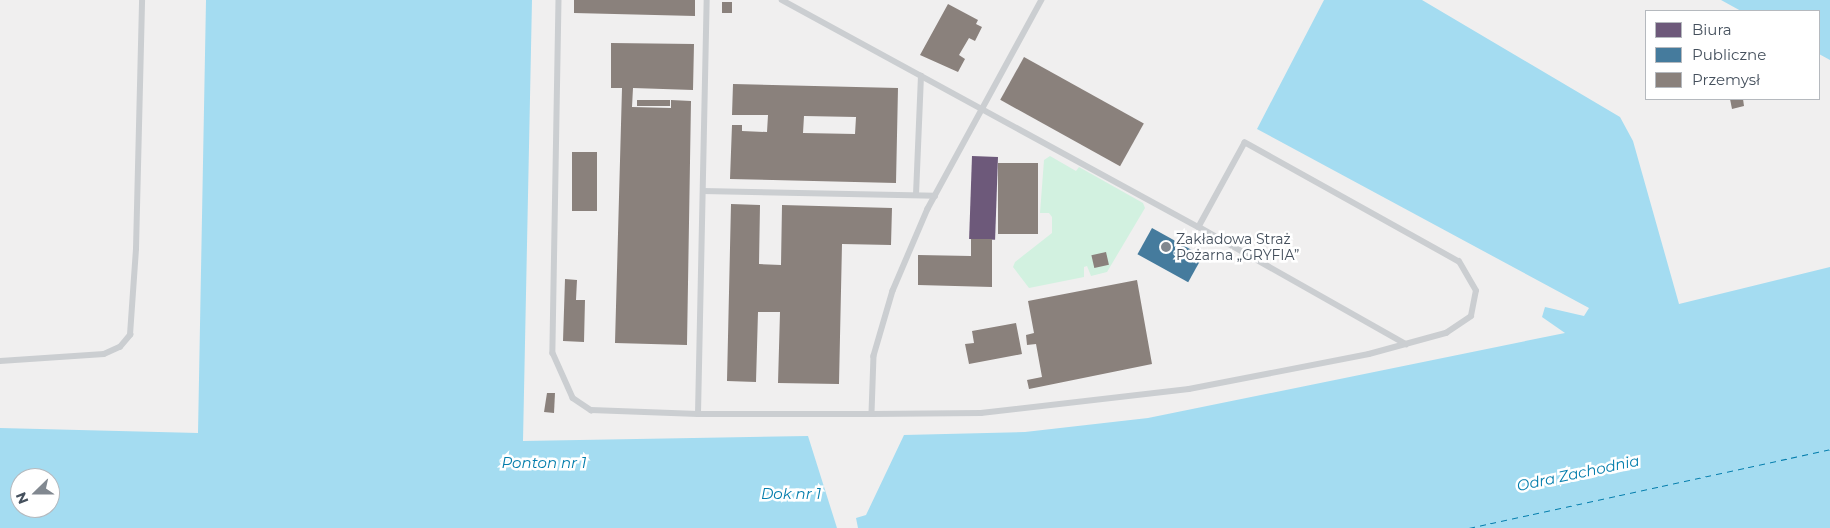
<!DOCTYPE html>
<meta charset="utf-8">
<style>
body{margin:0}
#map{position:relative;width:1830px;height:528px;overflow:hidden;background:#f0efef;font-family:Montserrat,sans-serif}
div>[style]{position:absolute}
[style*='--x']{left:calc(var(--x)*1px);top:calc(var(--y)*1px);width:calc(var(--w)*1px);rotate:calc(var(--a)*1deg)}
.green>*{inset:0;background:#d2f1e0}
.water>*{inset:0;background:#a4dcf1}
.offices>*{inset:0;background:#6d597a;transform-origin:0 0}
.public>*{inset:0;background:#457b9d;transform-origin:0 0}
.industry>*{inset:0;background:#8a817c;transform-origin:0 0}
.ferry>*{height:1px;margin-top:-0.5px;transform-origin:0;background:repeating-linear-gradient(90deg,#037dac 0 6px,transparent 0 11px)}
.lane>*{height:5.5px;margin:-2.75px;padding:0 2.75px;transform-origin:2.75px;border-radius:2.75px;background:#cbced1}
.dots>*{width:14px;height:14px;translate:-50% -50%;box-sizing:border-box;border:2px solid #fff;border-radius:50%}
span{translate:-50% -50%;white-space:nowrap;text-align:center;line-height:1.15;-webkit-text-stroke:5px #fff;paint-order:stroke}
.poi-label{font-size:14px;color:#45505d}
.left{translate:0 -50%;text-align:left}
.water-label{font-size:15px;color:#037dac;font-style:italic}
.legend{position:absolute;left:1645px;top:10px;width:175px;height:90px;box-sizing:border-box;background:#fff;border:1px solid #b5b9be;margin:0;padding:6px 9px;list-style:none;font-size:15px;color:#45505d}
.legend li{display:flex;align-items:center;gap:10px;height:25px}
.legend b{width:25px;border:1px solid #b5b9be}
.north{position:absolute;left:10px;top:468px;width:50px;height:50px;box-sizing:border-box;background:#fff;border:1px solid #b5b9be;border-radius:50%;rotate:248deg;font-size:14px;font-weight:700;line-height:20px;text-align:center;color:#45505d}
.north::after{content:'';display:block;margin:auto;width:18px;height:22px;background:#818890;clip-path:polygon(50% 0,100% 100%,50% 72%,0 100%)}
</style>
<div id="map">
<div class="green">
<i style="clip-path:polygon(1050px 156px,1076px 171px,1079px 167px,1143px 203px,1145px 208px,1107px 272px,1091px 276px,1087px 266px,1084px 267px,1084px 277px,1029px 288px,1013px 267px,1015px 262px,1052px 233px,1052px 217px,1049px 213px,1040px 213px,1044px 160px)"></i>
</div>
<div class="water">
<i style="clip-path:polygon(evenodd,206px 0,532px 0,523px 441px,808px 436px,837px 528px,0 528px,0 428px,198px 433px,206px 0,20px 478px,50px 478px,50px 508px,20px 508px,20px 478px)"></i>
<i style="clip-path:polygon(1324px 0,1422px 0,1620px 117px,1633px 141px,1679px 304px,1830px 267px,1830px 528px,858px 528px,856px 518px,866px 515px,904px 435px,1025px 432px,1148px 418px,1565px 333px,1542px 317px,1545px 307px,1584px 316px,1589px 308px,1257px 129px)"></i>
<i style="clip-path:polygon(1721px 0,1830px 0,1830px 60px,1819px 54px,1819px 11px,1741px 11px)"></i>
</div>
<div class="offices">
<i style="left:972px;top:156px;width:26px;height:83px;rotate:2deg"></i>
</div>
<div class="public">
<i style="left:1152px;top:228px;width:58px;height:30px;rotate:29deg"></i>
</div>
<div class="industry">
<i style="clip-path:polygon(574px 0,695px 0,695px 16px,574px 13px)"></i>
<i style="left:722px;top:2px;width:10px;height:11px"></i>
<i style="clip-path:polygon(948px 4px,978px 20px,976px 24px,982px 27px,975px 41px,969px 38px,959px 55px,965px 59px,958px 72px,920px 55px)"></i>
<i style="clip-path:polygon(611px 43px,694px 44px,693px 90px,633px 88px,632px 107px,671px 108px,671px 100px,691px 101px,687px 345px,615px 343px,622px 88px,611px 88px)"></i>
<i style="left:1024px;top:57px;width:137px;height:49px;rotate:29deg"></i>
<i style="clip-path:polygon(evenodd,733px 84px,898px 88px,896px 183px,730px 179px,732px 125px,742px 125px,742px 131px,767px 132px,768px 115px,732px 115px,733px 84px,804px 116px,856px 117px,855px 134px,803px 133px,804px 116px)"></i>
<i style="clip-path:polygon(1730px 99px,1743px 99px,1744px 106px,1732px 109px)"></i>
<i style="left:637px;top:100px;width:33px;height:6px"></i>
<i style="left:572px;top:152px;width:25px;height:59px"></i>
<i style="left:998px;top:163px;width:40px;height:71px"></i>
<i style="clip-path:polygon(731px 204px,760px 205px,759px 264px,781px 265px,782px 205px,892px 208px,891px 245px,842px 244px,839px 384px,778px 383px,780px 312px,758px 312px,756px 382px,727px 381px)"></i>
<i style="clip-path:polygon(971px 239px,992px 239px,992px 287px,918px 285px,918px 255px,971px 256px)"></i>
<i style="left:1106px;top:252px;width:13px;height:15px;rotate:77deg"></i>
<i style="clip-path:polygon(565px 279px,577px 280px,576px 300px,585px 300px,584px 342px,563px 341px)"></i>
<i style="clip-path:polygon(1137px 280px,1152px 364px,1029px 389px,1027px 380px,1042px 377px,1036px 344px,1027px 345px,1026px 335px,1034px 333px,1028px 301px)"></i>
<i style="clip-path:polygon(1016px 323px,1022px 354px,969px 364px,965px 344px,974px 343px,972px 331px)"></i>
<i style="clip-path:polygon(547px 393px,555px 393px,554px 413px,544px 412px)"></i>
</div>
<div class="ferry">
<i style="--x:1469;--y:528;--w:370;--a:-12.3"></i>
</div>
<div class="lane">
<i style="--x:559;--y:0;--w:353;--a:91"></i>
<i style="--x:553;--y:353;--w:49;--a:66"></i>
<i style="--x:573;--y:398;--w:22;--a:34"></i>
<i style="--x:591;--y:410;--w:107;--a:2.1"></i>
<i style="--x:698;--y:414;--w:174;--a:0"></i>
<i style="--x:782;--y:0;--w:475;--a:28.6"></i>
<i style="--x:1199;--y:227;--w:238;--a:29.5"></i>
<i style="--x:1042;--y:0;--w:238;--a:118.6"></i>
<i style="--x:928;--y:209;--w:89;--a:113.1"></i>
<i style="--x:893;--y:291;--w:68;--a:106.3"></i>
<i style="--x:874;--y:356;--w:58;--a:92"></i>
<i style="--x:872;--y:414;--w:109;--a:-0.5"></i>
<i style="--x:981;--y:413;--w:209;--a:-6.6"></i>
<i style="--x:1189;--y:389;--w:183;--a:-11"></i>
<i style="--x:1369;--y:354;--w:80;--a:-15.3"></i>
<i style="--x:1446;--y:333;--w:30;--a:-34"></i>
<i style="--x:1471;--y:316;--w:25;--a:-79"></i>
<i style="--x:1476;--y:291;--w:34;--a:-120"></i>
<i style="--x:1459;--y:262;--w:245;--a:-150.9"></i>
<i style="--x:1245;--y:143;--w:96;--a:118.7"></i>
<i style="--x:703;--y:191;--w:232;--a:1.2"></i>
<i style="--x:916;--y:195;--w:119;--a:-87.6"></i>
<i style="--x:0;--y:361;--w:104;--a:-3.9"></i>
<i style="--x:104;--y:354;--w:17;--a:-24"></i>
<i style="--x:120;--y:347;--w:16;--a:-50"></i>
<i style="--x:130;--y:335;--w:86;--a:-86"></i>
<i style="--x:136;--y:249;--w:249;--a:-88.6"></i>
<i style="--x:698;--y:414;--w:414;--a:-88.8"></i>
</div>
<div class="dots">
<i style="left:1166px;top:247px;background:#818890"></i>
</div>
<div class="poi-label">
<span class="left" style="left:1176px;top:247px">Zakładowa Straż<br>Pożarna „GRYFIA”</span>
</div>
<div class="water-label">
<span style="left:544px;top:463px">Ponton nr 1</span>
<span style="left:1578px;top:473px;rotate:-12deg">Odra Zachodnia</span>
<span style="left:791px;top:494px">Dok nr 1</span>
</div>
<ul class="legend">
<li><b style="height:14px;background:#6d597a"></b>Biura</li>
<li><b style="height:14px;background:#457b9d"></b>Publiczne</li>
<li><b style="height:14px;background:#8a817c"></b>Przemysł</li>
</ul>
<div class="north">N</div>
</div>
